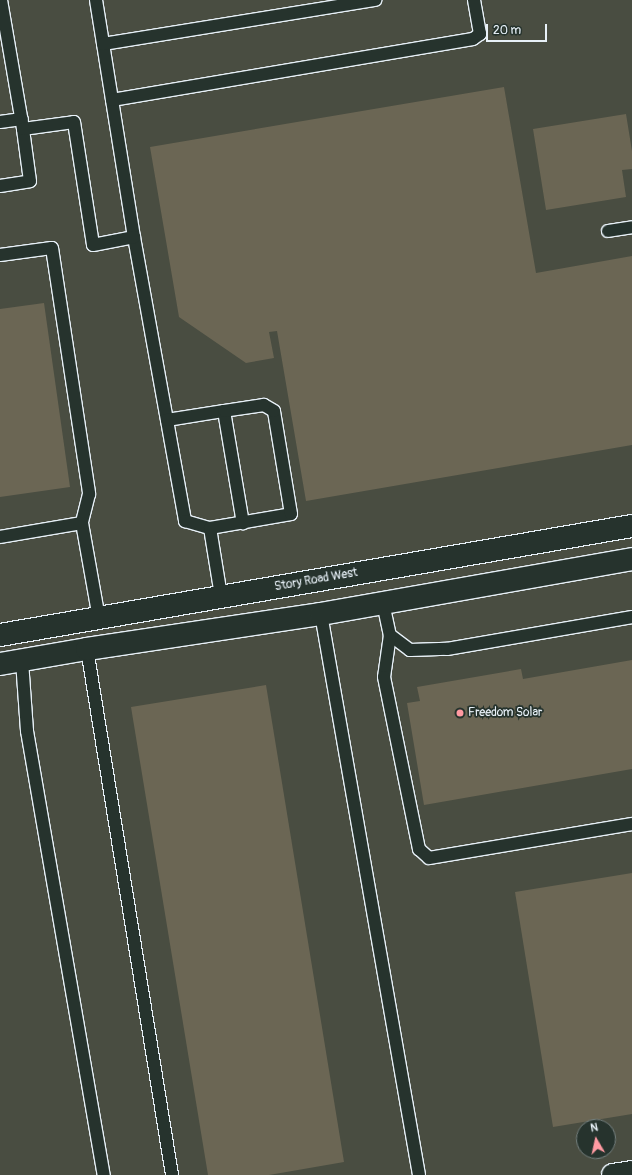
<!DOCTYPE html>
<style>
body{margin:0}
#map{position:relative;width:632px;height:1175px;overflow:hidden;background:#3b4239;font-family:Pangolin,sans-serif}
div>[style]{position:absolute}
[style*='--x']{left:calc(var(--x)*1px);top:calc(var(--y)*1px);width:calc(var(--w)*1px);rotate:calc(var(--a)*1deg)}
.built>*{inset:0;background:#494d41}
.building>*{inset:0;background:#6b6654}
.roads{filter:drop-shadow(1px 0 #e8f1f8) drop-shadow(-1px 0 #e8f1f8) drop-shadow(0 1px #e8f1f8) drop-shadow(0 -1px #e8f1f8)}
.lane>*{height:12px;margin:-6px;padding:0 6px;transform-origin:6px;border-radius:6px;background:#26332d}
.street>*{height:22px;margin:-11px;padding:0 11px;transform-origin:11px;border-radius:11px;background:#26332d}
.secondary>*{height:22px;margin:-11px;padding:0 11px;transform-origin:11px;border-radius:11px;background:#26332d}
.dots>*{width:11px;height:11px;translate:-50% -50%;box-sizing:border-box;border:2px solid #26332d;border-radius:50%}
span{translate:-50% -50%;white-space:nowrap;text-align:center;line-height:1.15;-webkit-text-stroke:3.5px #26332d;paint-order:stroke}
.street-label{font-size:12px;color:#e8f1f8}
.poi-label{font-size:12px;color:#e8f1f8}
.left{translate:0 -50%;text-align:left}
.north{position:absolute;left:576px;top:1119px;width:40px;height:40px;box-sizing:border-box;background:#26332d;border:1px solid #747f7e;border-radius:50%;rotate:351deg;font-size:11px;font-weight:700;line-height:16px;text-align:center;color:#e8f1f8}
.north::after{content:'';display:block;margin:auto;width:14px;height:18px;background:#ff9aa2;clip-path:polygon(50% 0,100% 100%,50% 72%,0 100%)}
.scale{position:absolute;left:486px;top:24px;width:61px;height:18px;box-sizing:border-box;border:2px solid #e8f1f8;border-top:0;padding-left:5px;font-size:12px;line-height:14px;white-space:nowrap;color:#e8f1f8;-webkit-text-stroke:3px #26332d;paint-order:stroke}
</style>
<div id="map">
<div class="built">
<i style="clip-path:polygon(evenodd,0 0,632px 0,632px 1175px,0 1175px,0 0,584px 1127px,608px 1127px,608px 1151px,584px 1151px,584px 1127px)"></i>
</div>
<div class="building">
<i style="clip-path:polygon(504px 87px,536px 273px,632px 256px,632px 445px,306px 501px,277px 331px,269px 332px,274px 358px,246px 363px,179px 317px,150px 147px)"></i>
<i style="clip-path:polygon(626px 114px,632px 151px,632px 169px,622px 170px,626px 197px,546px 210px,533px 129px)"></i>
<i style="clip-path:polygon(44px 303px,70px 487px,0 497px,0 309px)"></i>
<i style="clip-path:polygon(632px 660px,632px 769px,424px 805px,407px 703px,420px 701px,417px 687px,521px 669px,523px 679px)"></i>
<i style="clip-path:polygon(266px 685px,344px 1162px,269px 1175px,208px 1175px,131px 707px)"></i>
<i style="clip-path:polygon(632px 873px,632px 1114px,553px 1127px,515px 892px)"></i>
</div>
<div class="roads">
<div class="lane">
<i style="--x:1;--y:0;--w:131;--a:80.3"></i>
<i style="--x:96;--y:0;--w:240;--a:80.9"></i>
<i style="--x:134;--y:237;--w:289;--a:79.8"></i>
<i style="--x:185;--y:521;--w:26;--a:16"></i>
<i style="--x:210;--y:528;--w:69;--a:80.8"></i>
<i style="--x:103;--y:44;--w:276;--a:-9.2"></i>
<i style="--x:112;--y:100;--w:366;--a:-9.6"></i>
<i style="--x:473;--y:39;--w:9;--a:-36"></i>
<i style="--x:480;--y:34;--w:35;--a:-100"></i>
<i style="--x:0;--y:122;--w:22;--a:-8"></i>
<i style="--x:0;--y:186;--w:30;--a:-9"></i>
<i style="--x:30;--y:181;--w:52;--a:-97.7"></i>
<i style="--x:23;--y:129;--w:51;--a:-7.8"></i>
<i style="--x:74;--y:122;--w:124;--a:81.2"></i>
<i style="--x:93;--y:245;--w:42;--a:-11"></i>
<i style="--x:608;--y:231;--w:24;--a:-9"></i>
<i style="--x:0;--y:255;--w:52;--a:-7.7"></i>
<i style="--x:52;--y:248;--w:249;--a:81.4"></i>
<i style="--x:89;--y:494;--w:30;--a:104"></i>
<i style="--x:82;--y:523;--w:97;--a:79.9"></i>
<i style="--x:167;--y:420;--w:58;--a:-9"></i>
<i style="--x:224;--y:411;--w:114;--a:80.4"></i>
<i style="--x:210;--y:528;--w:82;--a:-9.8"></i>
<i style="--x:291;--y:514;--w:104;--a:-99.4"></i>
<i style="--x:274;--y:411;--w:12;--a:-149"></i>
<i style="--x:264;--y:405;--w:40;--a:171.5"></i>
<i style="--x:0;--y:537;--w:83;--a:-9.7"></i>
<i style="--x:383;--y:603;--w:33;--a:78"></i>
<i style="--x:390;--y:635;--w:25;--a:37"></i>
<i style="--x:410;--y:650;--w:37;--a:-2"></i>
<i style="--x:447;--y:649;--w:188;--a:-9.8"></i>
<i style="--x:321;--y:614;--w:569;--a:80.09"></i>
<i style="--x:390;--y:635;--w:42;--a:98.1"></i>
<i style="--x:384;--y:677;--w:176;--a:78.5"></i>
<i style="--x:419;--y:849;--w:13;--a:42"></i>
<i style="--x:429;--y:858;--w:206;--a:-9.5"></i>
<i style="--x:87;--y:649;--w:533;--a:80.82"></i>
<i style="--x:22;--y:661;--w:70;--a:85.9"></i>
<i style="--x:27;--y:731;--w:451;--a:80.2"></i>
</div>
<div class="street">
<i style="--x:613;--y:1175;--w:19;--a:-9"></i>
</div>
<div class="secondary">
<i style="--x:0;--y:635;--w:641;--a:-9.79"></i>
<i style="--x:0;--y:664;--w:88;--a:-9.8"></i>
<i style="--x:87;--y:649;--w:237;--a:-8.5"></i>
<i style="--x:321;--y:614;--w:316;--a:-10"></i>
</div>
</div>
<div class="dots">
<i style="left:460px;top:713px;background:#ff9aa2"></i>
</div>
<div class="street-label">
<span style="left:316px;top:580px;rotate:-10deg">Story Road West</span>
</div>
<div class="poi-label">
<span class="left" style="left:468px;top:713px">Freedom Solar</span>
</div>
<div class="north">N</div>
<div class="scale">20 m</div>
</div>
